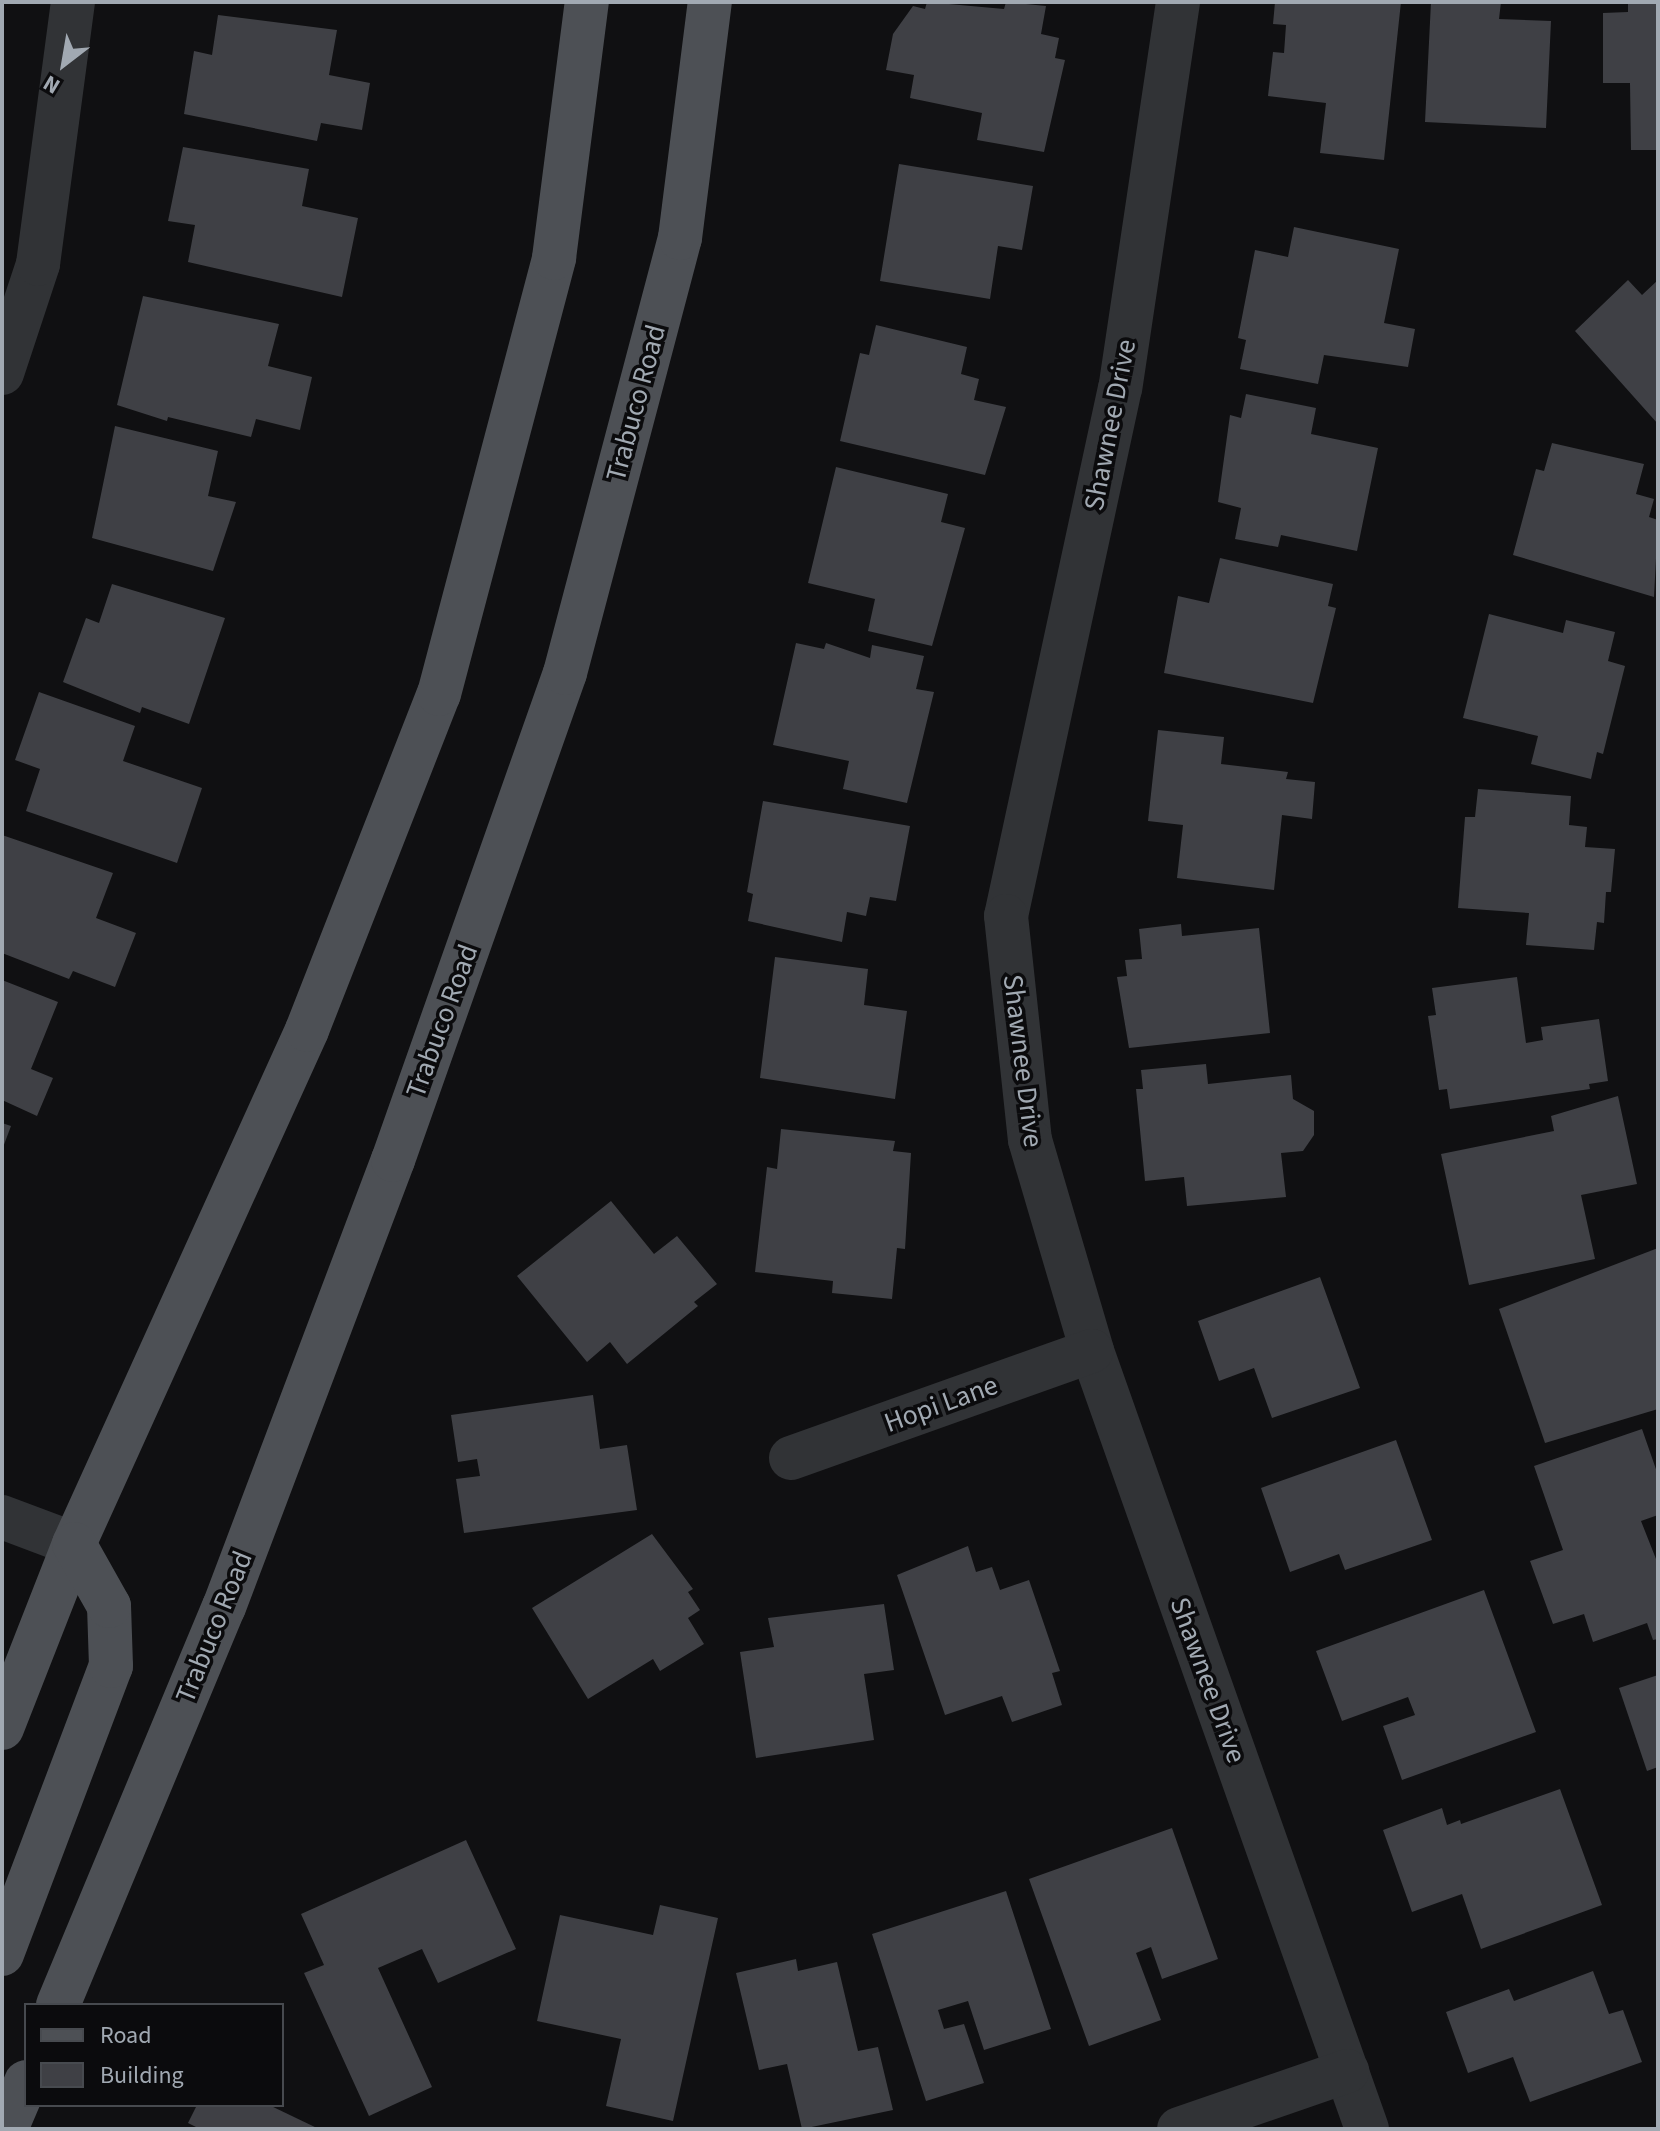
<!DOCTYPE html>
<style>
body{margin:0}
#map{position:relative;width:1660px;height:2131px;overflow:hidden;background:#101012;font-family:"Source Sans 3",sans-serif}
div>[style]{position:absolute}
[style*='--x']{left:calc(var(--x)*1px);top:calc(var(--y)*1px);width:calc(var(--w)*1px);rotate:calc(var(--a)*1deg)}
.building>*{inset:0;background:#3f4045}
.street>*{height:44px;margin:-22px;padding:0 22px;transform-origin:22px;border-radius:22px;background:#313336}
.primary>*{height:44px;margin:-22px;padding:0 22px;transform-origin:22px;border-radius:22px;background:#4d5055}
span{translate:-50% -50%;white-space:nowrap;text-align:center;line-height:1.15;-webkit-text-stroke:7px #0b0b0d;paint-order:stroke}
.street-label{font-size:28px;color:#a1a9b2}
.frame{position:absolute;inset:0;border:4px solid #a1a9b2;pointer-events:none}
.legend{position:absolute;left:24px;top:2003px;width:260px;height:104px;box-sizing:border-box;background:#0b0b0d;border:2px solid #474a4f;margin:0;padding:10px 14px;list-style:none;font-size:24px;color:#a1a9b2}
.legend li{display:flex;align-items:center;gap:16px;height:40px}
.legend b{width:40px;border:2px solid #474a4f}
.north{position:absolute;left:24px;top:24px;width:80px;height:80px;-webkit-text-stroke:6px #0b0b0d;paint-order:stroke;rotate:211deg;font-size:22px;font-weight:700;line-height:32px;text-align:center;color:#a1a9b2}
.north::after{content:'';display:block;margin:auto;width:28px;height:36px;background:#a1a9b2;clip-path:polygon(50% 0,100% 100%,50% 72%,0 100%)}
</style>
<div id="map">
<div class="building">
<i style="clip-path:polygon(927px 2px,1004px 9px,1006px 2px,1046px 6px,1041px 34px,1059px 38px,1055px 58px,1065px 60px,1044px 152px,977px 140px,982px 113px,910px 98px,914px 75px,886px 70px,893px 34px,913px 6px,925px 9px)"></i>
<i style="clip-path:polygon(1275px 2px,1401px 2px,1384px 160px,1320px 153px,1326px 103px,1268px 96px,1273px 52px,1284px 53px,1286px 25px,1273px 24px)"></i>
<i style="clip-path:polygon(1431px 2px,1501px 2px,1499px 19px,1551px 21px,1546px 128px,1425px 122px)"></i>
<i style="clip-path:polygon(1628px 3px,1658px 3px,1658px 150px,1631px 150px,1630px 83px,1603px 83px,1603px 13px,1628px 12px)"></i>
<i style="clip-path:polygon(218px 15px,337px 30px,329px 75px,370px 83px,362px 130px,321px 123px,317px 141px,184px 114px,194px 51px,212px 55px)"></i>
<i style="clip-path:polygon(183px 147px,309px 169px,302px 206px,358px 218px,342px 297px,188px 262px,195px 225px,168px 221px)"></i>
<i style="clip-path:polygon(899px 164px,1033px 186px,1022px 250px,998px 246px,990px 299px,880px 281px)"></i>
<i style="clip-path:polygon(1294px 227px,1399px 249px,1384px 323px,1415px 329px,1408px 367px,1324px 355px,1318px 384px,1240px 369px,1246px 340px,1238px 338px,1255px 250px,1288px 257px)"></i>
<i style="clip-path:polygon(1628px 280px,1642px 295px,1658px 280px,1658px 424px,1575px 331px)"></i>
<i style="clip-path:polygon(143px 296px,279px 324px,268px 366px,312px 377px,300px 430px,256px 419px,251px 437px,168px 417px,167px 421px,117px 405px)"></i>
<i style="clip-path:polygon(876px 325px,967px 347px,961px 374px,979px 379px,974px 400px,1006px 407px,985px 475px,840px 441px,860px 353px,869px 355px)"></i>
<i style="clip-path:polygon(1246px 394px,1316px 408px,1311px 434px,1378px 448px,1357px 551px,1281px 535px,1278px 547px,1235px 539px,1241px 508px,1218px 502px,1230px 415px,1241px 418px)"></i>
<i style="clip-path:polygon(115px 426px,218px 451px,208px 496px,236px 502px,213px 571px,92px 538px)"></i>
<i style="clip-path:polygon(1552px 443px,1644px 464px,1636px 494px,1654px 499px,1649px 517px,1658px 520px,1654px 597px,1513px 555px,1536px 469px,1544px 471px)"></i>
<i style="clip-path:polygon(836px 467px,948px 494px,941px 522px,965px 528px,932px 646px,868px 631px,875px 599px,808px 583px)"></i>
<i style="clip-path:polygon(1220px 558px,1333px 584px,1328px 606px,1336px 608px,1313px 703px,1164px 673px,1178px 596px,1209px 603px)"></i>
<i style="clip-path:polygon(112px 584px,225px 618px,189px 724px,142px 707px,140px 713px,63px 682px,86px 618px,99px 623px)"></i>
<i style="clip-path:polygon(1489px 614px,1563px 633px,1566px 620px,1615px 632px,1608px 661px,1625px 666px,1603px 754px,1597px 752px,1591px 779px,1531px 764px,1538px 736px,1463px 718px)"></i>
<i style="clip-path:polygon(796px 643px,824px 649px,826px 643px,870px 658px,872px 645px,924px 656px,916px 689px,934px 692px,907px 803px,843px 789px,849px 761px,773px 745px)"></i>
<i style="clip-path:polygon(39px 692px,135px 726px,123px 761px,202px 788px,177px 863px,26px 811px,40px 769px,15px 760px)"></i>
<i style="clip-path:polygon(1158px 730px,1224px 737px,1221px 764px,1288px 772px,1286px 779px,1315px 782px,1312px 819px,1282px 815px,1274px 890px,1177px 878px,1183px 825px,1148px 821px)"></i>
<i style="clip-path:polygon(1478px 789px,1571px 796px,1569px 825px,1587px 827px,1585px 847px,1615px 849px,1611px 892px,1606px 892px,1604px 923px,1597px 922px,1594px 950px,1526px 945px,1529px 913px,1458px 908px,1465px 817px,1475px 817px)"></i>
<i style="clip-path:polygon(763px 801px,910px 826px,896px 901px,870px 897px,866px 916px,847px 912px,842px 942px,748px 921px,753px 894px,747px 892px)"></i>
<i style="clip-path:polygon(2px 835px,113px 873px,96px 918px,136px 933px,115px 987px,73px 971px,69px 979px,2px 953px)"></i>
<i style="clip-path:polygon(1181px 924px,1182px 936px,1259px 928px,1270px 1033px,1129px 1048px,1117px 977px,1127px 976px,1125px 960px,1142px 959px,1139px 929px)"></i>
<i style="clip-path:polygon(775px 957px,868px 969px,864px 1005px,907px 1011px,895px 1099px,760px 1078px)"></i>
<i style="clip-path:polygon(1517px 977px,1526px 1043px,1543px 1040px,1541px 1027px,1599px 1019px,1608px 1081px,1589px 1084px,1590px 1089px,1450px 1109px,1447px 1089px,1439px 1090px,1428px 1016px,1436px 1015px,1432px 988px)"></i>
<i style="clip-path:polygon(2px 980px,58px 1002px,31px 1069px,53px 1078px,37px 1116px,2px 1100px)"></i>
<i style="clip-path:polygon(1206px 1064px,1208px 1084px,1291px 1075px,1293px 1099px,1314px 1111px,1314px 1135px,1303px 1151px,1281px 1153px,1286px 1197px,1187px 1206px,1184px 1177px,1145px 1181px,1136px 1089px,1143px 1089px,1141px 1070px)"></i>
<i style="clip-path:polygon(1618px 1096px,1637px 1184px,1581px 1195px,1595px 1259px,1469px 1285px,1441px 1154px,1554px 1131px,1551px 1116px)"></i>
<i style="clip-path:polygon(2px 1123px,11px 1126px,2px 1150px)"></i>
<i style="clip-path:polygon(781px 1129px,895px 1141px,893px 1151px,911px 1153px,905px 1249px,897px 1248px,892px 1299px,832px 1293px,833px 1281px,755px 1272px,767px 1167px,777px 1169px)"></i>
<i style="clip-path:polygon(611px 1201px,654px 1254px,677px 1236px,717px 1284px,694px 1302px,698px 1306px,627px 1364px,610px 1342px,587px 1362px,517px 1276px)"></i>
<i style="clip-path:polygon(1658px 1248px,1658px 1409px,1545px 1443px,1499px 1309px)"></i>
<i style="clip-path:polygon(1320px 1277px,1360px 1388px,1272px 1418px,1254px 1368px,1219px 1381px,1198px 1321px)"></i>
<i style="clip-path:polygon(593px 1395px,600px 1449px,627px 1445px,637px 1510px,464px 1533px,456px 1479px,480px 1476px,477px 1459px,458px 1462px,451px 1415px)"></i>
<i style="clip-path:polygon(1642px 1429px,1658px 1475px,1658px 1515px,1641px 1521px,1658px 1564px,1658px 1639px,1653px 1640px,1647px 1623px,1593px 1642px,1584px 1614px,1553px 1624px,1530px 1561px,1563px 1550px,1534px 1466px)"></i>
<i style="clip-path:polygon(1396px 1440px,1432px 1540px,1345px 1570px,1339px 1554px,1290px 1572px,1261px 1488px)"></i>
<i style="clip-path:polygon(652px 1534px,693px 1589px,688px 1592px,700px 1610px,688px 1618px,704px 1644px,660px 1671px,653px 1659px,588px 1699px,532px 1608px)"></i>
<i style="clip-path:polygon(968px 1546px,976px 1572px,992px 1567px,1000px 1590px,1029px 1580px,1060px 1671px,1052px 1673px,1062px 1705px,1012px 1722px,1002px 1696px,945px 1715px,897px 1575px)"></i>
<i style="clip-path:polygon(1484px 1590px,1536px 1732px,1402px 1780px,1383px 1726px,1415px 1715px,1408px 1697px,1342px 1721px,1316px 1651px)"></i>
<i style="clip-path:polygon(884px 1604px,894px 1670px,864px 1674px,874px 1740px,756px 1758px,740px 1652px,774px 1647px,768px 1618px)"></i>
<i style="clip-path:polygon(1658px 1675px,1658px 1767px,1647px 1771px,1619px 1688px)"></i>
<i style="clip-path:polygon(1560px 1789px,1602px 1905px,1481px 1949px,1462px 1894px,1412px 1912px,1383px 1830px,1442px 1808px,1447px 1825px,1460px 1820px,1461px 1824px)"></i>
<i style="clip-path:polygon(1172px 1828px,1218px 1959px,1162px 1979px,1151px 1947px,1136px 1953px,1161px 2020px,1089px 2046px,1029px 1879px)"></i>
<i style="clip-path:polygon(466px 1840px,516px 1949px,438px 1983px,422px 1949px,378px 1968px,432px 2087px,369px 2116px,304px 1973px,324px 1965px,301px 1914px)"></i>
<i style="clip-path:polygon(1006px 1891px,1051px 2029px,984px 2050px,968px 2001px,938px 2010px,944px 2029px,964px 2024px,984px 2083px,926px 2101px,872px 1934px)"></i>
<i style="clip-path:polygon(660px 1905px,718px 1918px,673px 2121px,606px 2106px,621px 2039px,537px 2021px,560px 1915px,653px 1935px)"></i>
<i style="clip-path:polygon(796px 1959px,798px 1971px,837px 1962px,858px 2051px,878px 2047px,893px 2110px,802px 2129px,787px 2064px,759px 2070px,736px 1973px)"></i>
<i style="clip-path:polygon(1593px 1971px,1609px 2014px,1623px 2010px,1642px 2062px,1530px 2102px,1513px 2057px,1468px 2073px,1446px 2012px,1509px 1989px,1514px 2001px)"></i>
<i style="clip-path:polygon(197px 2105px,269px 2105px,319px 2129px,200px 2129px,188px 2123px)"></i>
</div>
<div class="street">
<i style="--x:1178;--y:2;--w:390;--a:98.5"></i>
<i style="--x:1120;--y:388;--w:540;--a:102.18"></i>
<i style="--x:1006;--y:916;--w:225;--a:83.9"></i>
<i style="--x:1030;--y:1140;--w:220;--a:73.6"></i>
<i style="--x:1092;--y:1351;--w:825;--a:70.53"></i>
<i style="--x:2;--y:373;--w:115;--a:-71.7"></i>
<i style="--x:38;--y:264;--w:264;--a:-82.4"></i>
<i style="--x:791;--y:1458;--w:319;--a:-19.6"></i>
<i style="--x:2;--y:1517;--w:77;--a:20.6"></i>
<i style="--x:1179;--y:2129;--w:178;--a:-19"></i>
</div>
<div class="primary">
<i style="--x:2;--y:1728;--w:198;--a:-68.6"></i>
<i style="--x:74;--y:1544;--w:564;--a:-65.61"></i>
<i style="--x:307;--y:1030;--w:361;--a:-68.6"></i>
<i style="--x:439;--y:694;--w:451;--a:-75.2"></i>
<i style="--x:554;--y:258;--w:258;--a:-82.7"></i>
<i style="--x:2;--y:1954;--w:308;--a:-69.3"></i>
<i style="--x:111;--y:1666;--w:60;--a:-91.9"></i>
<i style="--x:109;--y:1606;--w:71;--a:-119.4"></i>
<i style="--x:58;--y:2005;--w:431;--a:-67.4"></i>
<i style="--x:224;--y:1607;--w:478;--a:-69.3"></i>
<i style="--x:393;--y:1160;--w:516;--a:-70.55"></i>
<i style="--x:565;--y:673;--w:450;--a:-75.2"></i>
<i style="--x:680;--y:238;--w:238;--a:-82.8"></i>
<i style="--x:6;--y:2129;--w:51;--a:-66.9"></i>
</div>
<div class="street-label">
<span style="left:636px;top:403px;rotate:-75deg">Trabuco Road</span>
<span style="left:1110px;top:425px;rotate:-79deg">Shawnee Drive</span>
<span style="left:442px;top:1021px;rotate:-70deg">Trabuco Road</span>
<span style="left:1023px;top:1061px;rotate:83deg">Shawnee Drive</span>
<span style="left:941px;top:1404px;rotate:-20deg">Hopi Lane</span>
<span style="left:214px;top:1627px;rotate:-68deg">Trabuco Road</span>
<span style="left:1208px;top:1680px;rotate:70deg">Shawnee Drive</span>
</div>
<div class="frame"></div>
<ul class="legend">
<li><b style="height:10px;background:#4d5055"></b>Road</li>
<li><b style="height:22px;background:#3f4045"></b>Building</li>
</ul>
<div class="north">N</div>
</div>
